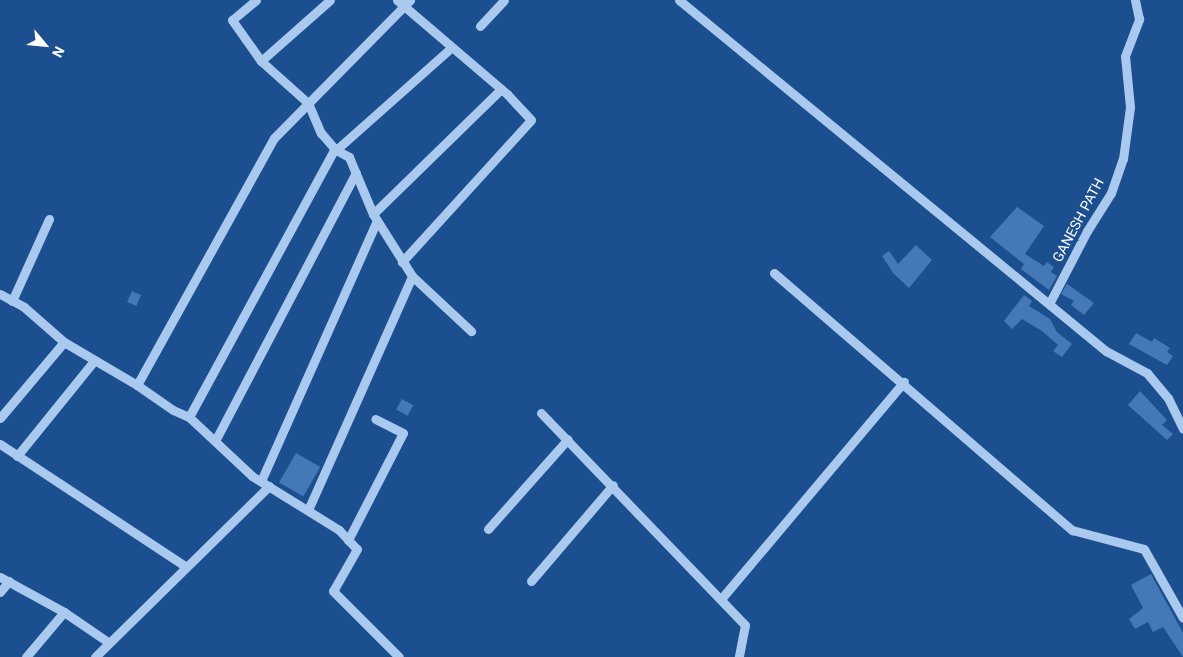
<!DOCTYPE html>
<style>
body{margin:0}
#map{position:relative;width:1183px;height:657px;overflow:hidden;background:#1b4f8f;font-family:Roboto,sans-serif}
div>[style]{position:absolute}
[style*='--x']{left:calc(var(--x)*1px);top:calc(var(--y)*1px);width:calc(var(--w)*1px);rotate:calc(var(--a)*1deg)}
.building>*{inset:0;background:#4478b7;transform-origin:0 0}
.minor>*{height:9px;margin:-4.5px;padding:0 4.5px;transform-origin:4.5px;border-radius:4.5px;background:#a9c9ee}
span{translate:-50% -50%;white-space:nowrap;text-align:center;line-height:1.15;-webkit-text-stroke:5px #1b4f8f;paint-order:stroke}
.street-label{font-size:14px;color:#fff}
.north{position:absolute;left:20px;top:20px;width:50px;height:50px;-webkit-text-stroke:4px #1b4f8f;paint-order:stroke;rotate:118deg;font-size:14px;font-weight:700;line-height:20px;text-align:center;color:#fff}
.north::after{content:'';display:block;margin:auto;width:18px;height:22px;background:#fff;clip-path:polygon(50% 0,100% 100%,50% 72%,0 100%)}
</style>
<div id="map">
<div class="building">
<i style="clip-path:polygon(1017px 207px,1044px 226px,1025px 254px,1044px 266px,1047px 262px,1054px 267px,1051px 272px,1057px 276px,1049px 290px,1021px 269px,1024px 264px,990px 237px)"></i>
<i style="clip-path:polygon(916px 245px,932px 260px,909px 288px,893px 273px,882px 256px,889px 251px,898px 264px)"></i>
<i style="clip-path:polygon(1067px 284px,1094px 303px,1084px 315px,1071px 305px,1074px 301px,1061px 294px)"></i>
<i style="left:132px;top:291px;width:10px;height:12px;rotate:24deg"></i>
<i style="clip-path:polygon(1024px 295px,1032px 301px,1029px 306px,1050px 319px,1057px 332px,1072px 344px,1062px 357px,1053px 351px,1058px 345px,1042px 331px,1022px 319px,1012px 329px,1004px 321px)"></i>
<i style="clip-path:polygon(1136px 333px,1152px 342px,1154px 338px,1170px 348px,1167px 352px,1173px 356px,1167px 365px,1129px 344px)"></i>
<i style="clip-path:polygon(1140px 391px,1167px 420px,1162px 425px,1173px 434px,1167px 440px,1128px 405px)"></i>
<i style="left:402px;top:399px;width:13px;height:12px;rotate:29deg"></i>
<i style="left:296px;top:453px;width:28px;height:34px;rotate:30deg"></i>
<i style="clip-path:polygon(1151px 574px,1183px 633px,1183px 657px,1163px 627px,1153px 632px,1148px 622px,1135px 629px,1129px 619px,1143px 608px,1131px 585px)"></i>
</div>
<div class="minor">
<i style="--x:256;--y:0;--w:31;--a:140"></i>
<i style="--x:232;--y:20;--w:50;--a:54.7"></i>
<i style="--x:261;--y:61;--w:63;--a:41.8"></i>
<i style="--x:308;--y:103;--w:33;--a:67"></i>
<i style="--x:321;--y:133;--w:23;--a:49"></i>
<i style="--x:336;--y:150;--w:15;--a:28"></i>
<i style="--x:349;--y:157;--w:62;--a:67.2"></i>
<i style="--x:373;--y:214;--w:73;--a:57.8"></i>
<i style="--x:412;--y:276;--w:81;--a:43"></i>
<i style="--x:397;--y:0;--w:145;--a:40.5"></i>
<i style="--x:507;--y:94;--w:35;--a:47"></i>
<i style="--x:531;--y:120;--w:192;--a:132.3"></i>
<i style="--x:679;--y:0;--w:553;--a:39.42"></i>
<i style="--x:1106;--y:351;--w:47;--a:28.2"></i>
<i style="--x:1147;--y:373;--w:33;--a:50"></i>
<i style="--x:1168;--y:398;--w:34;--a:64"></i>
<i style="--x:480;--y:26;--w:35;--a:-47"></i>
<i style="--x:261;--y:61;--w:92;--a:-41.5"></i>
<i style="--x:336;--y:150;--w:154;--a:-41.6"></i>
<i style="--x:373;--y:214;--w:179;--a:-44.3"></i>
<i style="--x:774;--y:273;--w:394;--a:40.8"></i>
<i style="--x:1072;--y:530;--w:74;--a:14.8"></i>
<i style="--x:1144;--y:549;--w:79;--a:60.5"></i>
<i style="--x:0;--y:294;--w:27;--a:28"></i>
<i style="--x:24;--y:307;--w:53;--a:41.2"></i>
<i style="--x:12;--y:301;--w:90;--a:-65.7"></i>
<i style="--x:1049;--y:304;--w:82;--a:-62.5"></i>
<i style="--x:1087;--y:231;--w:45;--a:-57.7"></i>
<i style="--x:1111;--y:193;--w:36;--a:-71"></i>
<i style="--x:1123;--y:159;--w:52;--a:-82.3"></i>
<i style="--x:1130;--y:107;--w:51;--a:-95.6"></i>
<i style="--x:1125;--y:56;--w:40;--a:-69"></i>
<i style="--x:1139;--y:19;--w:19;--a:-102"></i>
<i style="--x:137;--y:385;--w:282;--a:-61"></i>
<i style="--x:274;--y:138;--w:194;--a:-45.4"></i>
<i style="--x:541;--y:413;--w:294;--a:46.1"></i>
<i style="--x:745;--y:625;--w:33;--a:101"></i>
<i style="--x:189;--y:417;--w:306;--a:-61.5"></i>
<i style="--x:0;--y:418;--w:99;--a:-49.9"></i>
<i style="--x:64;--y:342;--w:85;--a:30.5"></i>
<i style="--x:137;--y:385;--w:44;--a:34.8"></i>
<i style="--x:173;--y:410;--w:17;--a:24"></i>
<i style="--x:189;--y:417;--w:86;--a:43.1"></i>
<i style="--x:252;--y:476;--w:102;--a:31.8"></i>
<i style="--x:339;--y:530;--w:26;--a:47"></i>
<i style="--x:357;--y:549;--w:48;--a:119.7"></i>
<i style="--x:333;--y:591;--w:93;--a:45"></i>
<i style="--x:215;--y:441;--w:303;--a:-62.3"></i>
<i style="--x:0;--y:444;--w:222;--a:33.4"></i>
<i style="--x:17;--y:456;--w:122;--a:-51"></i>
<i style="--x:261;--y:481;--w:285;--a:-66"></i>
<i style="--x:308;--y:510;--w:256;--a:-66"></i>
<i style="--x:488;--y:529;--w:120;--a:-48.4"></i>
<i style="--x:348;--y:540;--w:120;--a:-62.8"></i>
<i style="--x:403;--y:433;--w:31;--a:-153"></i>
<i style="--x:0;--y:577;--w:73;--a:28.7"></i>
<i style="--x:64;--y:612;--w:53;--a:34.3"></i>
<i style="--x:531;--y:581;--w:126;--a:-49.5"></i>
<i style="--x:0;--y:592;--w:14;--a:-51"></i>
<i style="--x:721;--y:599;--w:284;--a:-49.9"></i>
<i style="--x:26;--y:657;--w:59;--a:-49.8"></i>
<i style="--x:95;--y:657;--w:244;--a:-44.5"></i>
</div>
<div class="street-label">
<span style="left:1078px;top:220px;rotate:-62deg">GANESH PATH</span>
</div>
<div class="north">N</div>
</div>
